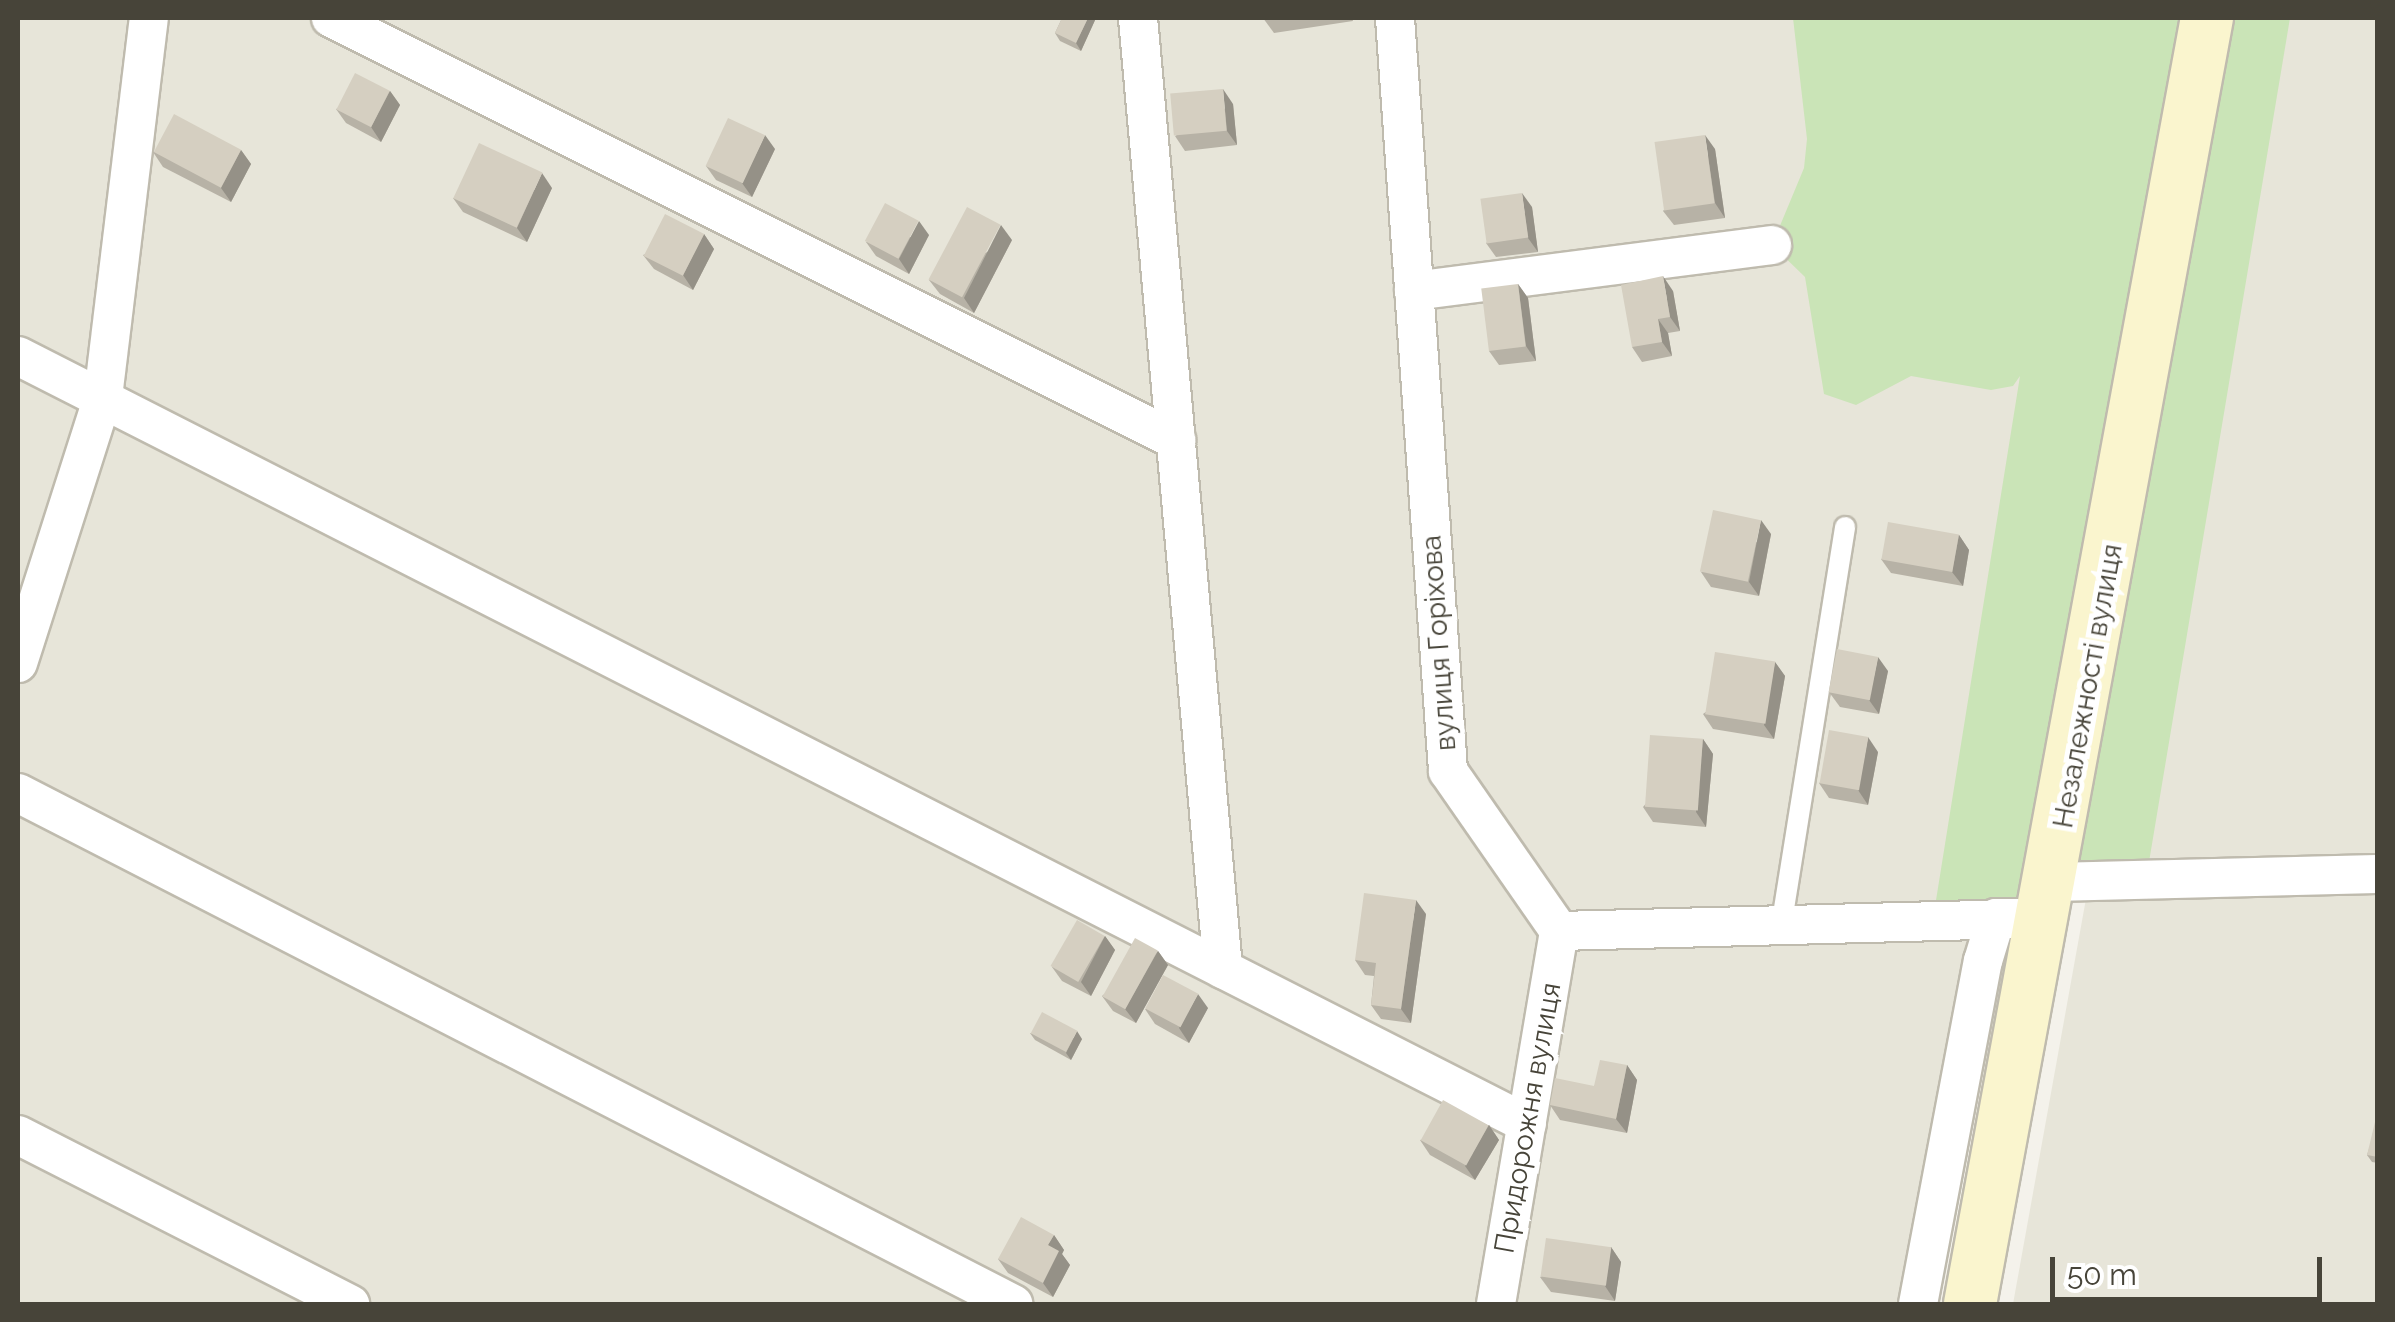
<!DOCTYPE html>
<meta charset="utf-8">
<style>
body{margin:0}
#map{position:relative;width:2395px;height:1322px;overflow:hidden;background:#f4f2eb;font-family:Raleway,sans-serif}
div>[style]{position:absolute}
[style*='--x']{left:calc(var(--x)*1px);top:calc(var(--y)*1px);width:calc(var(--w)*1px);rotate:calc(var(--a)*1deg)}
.residential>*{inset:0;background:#e7e5d9}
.green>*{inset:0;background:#cae4b7}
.roads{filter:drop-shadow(2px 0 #bfbbae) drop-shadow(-2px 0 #bfbbae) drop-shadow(0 2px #bfbbae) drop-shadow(0 -2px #bfbbae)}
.lane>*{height:20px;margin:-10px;padding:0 10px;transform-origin:10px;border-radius:10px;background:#fff}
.street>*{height:38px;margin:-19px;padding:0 19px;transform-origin:19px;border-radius:19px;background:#fff}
.secondary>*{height:52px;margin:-26px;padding:0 26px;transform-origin:26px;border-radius:26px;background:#faf5ce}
.wall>*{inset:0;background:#b7b2a6}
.shaded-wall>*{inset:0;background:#959187}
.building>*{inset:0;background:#d5cfc1;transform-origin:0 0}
span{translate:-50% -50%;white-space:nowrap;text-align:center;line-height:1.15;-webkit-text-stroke:10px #fff;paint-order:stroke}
.street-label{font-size:28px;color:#474439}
.frame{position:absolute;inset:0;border:20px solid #474439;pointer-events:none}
.scale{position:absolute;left:2050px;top:1257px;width:272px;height:45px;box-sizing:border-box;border:5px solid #474439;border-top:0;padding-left:12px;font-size:30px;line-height:35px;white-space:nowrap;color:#474439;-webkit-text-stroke:8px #fff;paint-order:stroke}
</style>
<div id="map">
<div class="residential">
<i style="clip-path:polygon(18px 18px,2377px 18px,2377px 1304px,2013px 1304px,2089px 882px,1996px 918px,1918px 1304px,18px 1304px)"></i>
</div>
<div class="green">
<i style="clip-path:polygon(1793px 18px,2290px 18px,2146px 880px,2053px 882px,2044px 918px,1933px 919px,2020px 376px,2013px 386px,1991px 390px,1911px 376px,1856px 405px,1824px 394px,1805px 277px,1772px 245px,1804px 168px,1807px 139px)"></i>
</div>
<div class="roads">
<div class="lane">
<i style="--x:1782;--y:921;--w:399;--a:-80.9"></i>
</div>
<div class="street">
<i style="--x:331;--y:18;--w:945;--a:26.54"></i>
<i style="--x:1138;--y:18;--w:955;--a:84.89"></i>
<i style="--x:1395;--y:18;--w:755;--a:85.97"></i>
<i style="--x:1448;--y:771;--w:195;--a:55.2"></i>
<i style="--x:1559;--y:931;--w:485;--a:-1.5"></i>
<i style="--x:1414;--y:291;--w:361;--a:-7.3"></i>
<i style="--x:18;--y:356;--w:1693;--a:26.97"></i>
<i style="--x:18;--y:663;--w:279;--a:-72.3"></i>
<i style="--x:103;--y:397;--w:382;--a:-83.1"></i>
<i style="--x:18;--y:793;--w:1119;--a:27.18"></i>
<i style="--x:2052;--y:882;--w:326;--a:-1.4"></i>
<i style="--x:18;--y:1135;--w:373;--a:27"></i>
<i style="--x:1496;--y:1304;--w:378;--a:-80.4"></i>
<i style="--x:1918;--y:1304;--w:349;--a:-79.3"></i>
<i style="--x:1983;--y:961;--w:45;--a:-73.2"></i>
<i style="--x:1996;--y:918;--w:23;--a:0"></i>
</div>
<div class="secondary">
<i style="--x:1970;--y:1304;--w:1308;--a:-79.56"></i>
</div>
</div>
<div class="wall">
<i style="clip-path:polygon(1062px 18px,1096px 18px,1081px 51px,1060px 41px,1055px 33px)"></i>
<i style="clip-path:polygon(1263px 18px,1352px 18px,1353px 21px,1274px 33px)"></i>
<i style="clip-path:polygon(390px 91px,400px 105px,381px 142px,346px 123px,336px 109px)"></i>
<i style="clip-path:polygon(1233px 104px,1237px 145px,1185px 151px,1175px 136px)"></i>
<i style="clip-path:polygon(775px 149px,752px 197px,716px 180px,706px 166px)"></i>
<i style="clip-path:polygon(1715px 149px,1725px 218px,1674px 225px,1663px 211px)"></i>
<i style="clip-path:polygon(241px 150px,251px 164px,231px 202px,163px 167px,153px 152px)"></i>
<i style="clip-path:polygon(552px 188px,527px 242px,463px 212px,453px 198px)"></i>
<i style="clip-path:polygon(1532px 207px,1538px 252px,1496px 257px,1486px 243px)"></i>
<i style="clip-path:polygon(704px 234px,714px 249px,693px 290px,654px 269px,643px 255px)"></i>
<i style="clip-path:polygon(929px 235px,909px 274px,876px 256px,866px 242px)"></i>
<i style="clip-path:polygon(1012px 240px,974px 313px,940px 294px,929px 280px)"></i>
<i style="clip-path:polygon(1518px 284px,1528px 298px,1536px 361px,1499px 365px,1489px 351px)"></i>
<i style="clip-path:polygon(1673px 291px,1680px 331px,1668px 333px,1672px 356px,1642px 362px,1632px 347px)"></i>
<i style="clip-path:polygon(1771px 534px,1759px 596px,1711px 587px,1701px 572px)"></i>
<i style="clip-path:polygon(1959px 535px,1969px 550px,1963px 586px,1891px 573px,1881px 559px)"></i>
<i style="clip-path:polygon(1775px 662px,1785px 676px,1774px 739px,1713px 729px,1703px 714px)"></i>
<i style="clip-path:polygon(1888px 671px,1879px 714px,1840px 707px,1829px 692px)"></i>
<i style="clip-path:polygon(1703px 739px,1713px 754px,1706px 827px,1653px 822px,1643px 807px)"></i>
<i style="clip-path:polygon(1878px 752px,1868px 805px,1829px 798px,1819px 783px)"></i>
<i style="clip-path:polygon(1426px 914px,1411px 1023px,1381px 1019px,1371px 1005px,1374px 976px,1365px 975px,1355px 960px)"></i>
<i style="clip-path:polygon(1105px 936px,1115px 950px,1091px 996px,1062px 981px,1052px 967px)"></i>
<i style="clip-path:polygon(1158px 951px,1168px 965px,1136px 1023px,1113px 1011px,1102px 996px)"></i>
<i style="clip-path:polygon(1208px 1008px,1189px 1043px,1155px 1024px,1145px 1009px)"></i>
<i style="clip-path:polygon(1030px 1033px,1082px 1039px,1071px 1060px,1035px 1040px)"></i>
<i style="clip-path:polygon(1627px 1065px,1637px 1080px,1627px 1133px,1560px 1120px,1550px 1105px,1594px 1086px)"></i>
<i style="clip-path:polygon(2378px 1122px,2378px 1163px,2372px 1162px,2367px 1155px)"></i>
<i style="clip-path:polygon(1489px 1125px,1499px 1140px,1475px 1180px,1430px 1155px,1420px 1140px)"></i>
<i style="clip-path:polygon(1054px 1235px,1064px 1250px,1062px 1254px,1070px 1265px,1053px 1297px,1008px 1273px,998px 1259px)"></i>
<i style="clip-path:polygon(1611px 1247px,1621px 1262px,1615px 1301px,1551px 1292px,1540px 1277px)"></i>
</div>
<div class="shaded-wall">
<i style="clip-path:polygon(1088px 18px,1096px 18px,1081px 51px,1076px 43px)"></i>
<i style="clip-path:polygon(1223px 89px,1233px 104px,1237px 145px,1227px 131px)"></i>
<i style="clip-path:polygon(390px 91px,400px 105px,381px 142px,371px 127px)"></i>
<i style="clip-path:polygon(765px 135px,775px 149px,752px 197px,742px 183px)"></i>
<i style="clip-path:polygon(1705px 135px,1715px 149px,1725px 218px,1715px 203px)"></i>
<i style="clip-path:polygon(241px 150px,251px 164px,231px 202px,221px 188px)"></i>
<i style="clip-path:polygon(542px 173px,552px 188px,527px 242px,517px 228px)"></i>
<i style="clip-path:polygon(1522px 193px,1532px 207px,1538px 252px,1528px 238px)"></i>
<i style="clip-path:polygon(919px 221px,929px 235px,909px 274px,899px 259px)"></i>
<i style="clip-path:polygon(1001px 225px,1012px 240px,974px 313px,964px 298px)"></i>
<i style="clip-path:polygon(704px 234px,714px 249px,693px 290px,683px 275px)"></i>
<i style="clip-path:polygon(1663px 276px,1673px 291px,1680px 331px,1670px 317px)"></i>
<i style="clip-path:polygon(1518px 284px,1528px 298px,1536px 361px,1526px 346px)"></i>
<i style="clip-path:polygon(1658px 319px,1668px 333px,1672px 356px,1662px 342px)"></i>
<i style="clip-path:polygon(1761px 520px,1771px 534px,1759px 596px,1749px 582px)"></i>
<i style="clip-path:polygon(1959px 535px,1969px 550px,1963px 586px,1952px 572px)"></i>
<i style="clip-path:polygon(1878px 657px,1888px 671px,1879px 714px,1869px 700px)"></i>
<i style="clip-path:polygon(1775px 662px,1785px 676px,1774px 739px,1764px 725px)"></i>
<i style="clip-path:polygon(1868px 737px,1878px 752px,1868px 805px,1858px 790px)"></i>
<i style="clip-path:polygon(1703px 739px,1713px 754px,1706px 827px,1696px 812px)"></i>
<i style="clip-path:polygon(1416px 900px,1426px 914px,1411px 1023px,1401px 1009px)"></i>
<i style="clip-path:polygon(1105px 936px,1115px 950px,1091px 996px,1081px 982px)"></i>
<i style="clip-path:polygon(1158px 951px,1168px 965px,1136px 1023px,1125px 1009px)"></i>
<i style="clip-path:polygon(1198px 994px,1208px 1008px,1189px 1043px,1179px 1028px)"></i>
<i style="clip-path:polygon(1077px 1031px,1082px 1039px,1071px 1060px,1066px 1053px)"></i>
<i style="clip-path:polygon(1627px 1065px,1637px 1080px,1627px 1133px,1616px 1119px)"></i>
<i style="clip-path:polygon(1489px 1125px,1499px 1140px,1475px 1180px,1465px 1166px)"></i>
<i style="clip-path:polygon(1054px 1235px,1064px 1250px,1062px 1254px,1070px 1265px,1053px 1297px,1043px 1283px,1048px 1245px)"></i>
<i style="clip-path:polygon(1611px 1247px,1621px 1262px,1615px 1301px,1605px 1286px)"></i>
</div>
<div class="building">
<i style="clip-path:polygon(1062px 18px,1088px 18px,1076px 43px,1055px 33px)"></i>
<i style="left:355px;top:73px;width:39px;height:41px;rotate:27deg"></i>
<i style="left:1223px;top:89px;width:42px;height:53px;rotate:85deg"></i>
<i style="left:174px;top:114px;width:76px;height:43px;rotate:28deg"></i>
<i style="left:728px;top:118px;width:41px;height:53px;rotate:25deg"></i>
<i style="left:1705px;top:135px;width:69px;height:51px;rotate:82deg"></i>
<i style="left:479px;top:143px;width:70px;height:61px;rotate:25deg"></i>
<i style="left:1522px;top:193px;width:45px;height:42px;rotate:82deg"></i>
<i style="left:885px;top:203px;width:38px;height:43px;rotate:28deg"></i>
<i style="left:967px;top:207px;width:38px;height:82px;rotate:28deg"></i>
<i style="left:665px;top:214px;width:44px;height:47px;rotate:27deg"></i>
<i style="clip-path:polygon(1663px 276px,1670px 317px,1658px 319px,1662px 342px,1632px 347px,1621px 285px)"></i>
<i style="left:1518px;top:284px;width:63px;height:37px;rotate:83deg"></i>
<i style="left:1713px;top:510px;width:49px;height:63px;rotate:12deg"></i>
<i style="left:1888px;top:522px;width:72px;height:38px;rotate:10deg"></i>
<i style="left:1837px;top:649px;width:42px;height:44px;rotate:11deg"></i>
<i style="left:1715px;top:652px;width:61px;height:63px;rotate:9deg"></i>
<i style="left:1829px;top:730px;width:40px;height:54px;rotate:10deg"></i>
<i style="left:1650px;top:735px;width:53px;height:72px;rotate:4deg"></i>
<i style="clip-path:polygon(1364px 893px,1416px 900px,1401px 1009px,1371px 1005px,1376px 963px,1355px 960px)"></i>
<i style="left:1077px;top:920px;width:32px;height:53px;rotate:30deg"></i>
<i style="left:1135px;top:938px;width:26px;height:67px;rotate:29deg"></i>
<i style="left:1163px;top:975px;width:40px;height:38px;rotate:28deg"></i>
<i style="left:1042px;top:1012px;width:40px;height:24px;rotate:28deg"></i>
<i style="clip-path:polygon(1600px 1060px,1627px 1065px,1616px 1119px,1550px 1105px,1555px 1078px,1594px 1086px)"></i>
<i style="left:1443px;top:1100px;width:52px;height:46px;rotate:29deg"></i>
<i style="clip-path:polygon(2375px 1122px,2378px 1122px,2378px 1157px,2367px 1155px)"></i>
<i style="clip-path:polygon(1021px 1217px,1054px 1235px,1048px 1245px,1059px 1251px,1043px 1283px,998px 1259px)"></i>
<i style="left:1546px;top:1238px;width:66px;height:39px;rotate:8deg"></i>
</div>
<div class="street-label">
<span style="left:1439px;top:643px;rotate:-94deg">вулиця Горіхова</span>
<span style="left:2088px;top:686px;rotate:-80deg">Незалежності вулиця</span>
<span style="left:1528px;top:1118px;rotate:-80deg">Придорожня вулиця</span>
</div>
<div class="frame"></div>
<div class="scale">50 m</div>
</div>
